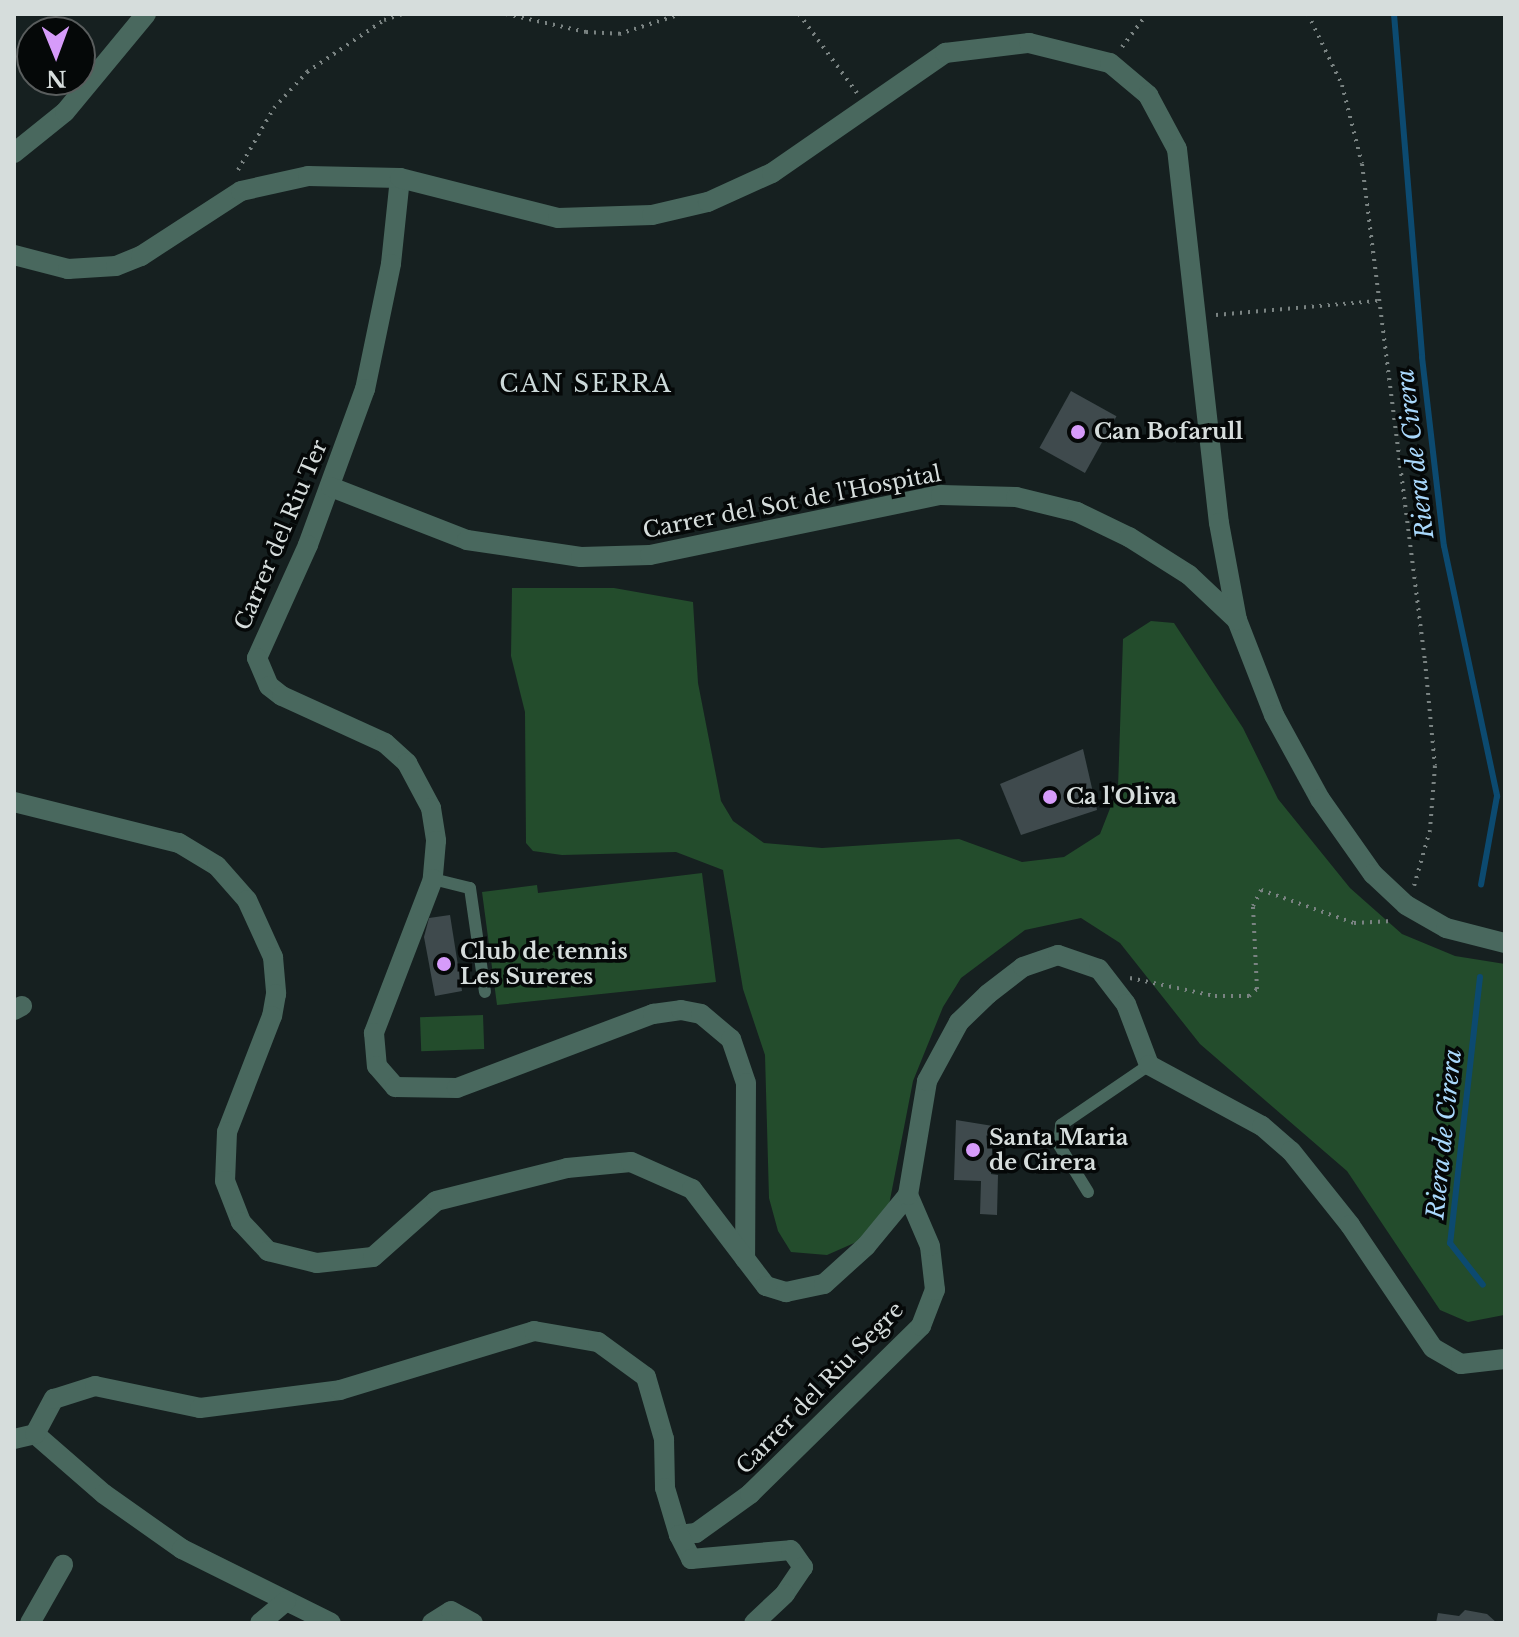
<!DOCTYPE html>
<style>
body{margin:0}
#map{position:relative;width:1519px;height:1637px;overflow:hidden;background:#162020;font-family:"Libre Baskerville",serif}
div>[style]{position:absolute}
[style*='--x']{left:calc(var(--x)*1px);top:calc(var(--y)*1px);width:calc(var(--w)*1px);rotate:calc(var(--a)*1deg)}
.green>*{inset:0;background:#234c2c;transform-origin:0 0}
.stream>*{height:6px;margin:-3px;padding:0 3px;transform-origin:3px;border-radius:3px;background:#0c4a70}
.building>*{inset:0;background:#3f4a4d;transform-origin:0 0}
.path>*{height:4px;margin-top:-2px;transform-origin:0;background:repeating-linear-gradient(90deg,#7a8382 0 2px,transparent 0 8px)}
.service>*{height:12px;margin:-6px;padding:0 6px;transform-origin:6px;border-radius:6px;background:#49685e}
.minor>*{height:20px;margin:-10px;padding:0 10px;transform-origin:10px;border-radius:10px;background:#49685e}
.dots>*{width:22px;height:22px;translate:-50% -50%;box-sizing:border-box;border:4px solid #050808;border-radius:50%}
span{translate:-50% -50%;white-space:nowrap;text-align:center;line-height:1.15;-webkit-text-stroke:7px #050808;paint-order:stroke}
.poi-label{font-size:22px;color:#d6dddc;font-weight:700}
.left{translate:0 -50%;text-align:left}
.street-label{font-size:22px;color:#d6dddc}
.neighbourhood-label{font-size:24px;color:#ccd9d9;letter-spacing:2px}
.water-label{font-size:24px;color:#a9d8fc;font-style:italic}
.frame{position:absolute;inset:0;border:16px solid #d6dddc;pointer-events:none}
.north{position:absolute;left:16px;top:16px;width:80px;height:80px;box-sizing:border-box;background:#050808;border:2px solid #595d5d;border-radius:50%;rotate:179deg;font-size:22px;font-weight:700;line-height:32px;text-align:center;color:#d6dddc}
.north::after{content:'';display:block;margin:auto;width:28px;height:36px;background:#d69bfa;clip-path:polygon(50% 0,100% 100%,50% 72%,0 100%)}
</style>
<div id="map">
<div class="green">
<i style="clip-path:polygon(512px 588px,614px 588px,693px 602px,698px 683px,721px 801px,733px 821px,764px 843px,822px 848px,959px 839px,1022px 862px,1064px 857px,1100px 834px,1118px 788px,1123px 639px,1151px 621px,1174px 623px,1243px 728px,1278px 799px,1350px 888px,1402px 934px,1455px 956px,1505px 964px,1504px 1315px,1468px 1322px,1440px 1310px,1347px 1171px,1200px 1044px,1120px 943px,1081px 918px,1025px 930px,961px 978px,943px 1007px,913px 1081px,889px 1205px,861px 1240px,827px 1255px,791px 1252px,778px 1231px,769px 1198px,765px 1055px,743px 989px,723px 870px,676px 852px,562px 855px,533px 851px,526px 843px,525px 712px,511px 656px)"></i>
<i style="clip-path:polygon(702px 873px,716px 982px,497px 1005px,482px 892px,537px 885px,538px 893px)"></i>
<i style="left:483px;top:1015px;width:34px;height:63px;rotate:88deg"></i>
</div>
<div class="stream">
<i style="--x:1394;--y:14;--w:344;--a:85.3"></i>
<i style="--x:1422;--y:357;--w:190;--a:83.4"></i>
<i style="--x:1444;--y:546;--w:256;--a:78"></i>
<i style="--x:1497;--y:796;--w:90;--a:100.2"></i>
<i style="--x:1480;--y:977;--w:268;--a:96.4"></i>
<i style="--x:1450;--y:1243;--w:53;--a:51.8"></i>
</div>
<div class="building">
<i style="left:1071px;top:391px;width:52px;height:65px;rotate:29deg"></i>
<i style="clip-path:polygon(1083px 749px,1097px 810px,1021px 835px,1000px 784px)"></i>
<i style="clip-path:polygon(450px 915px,462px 991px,435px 996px,424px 937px,429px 918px)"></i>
<i style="clip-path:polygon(956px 1120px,993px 1126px,991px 1174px,998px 1175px,997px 1215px,980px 1214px,981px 1181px,954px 1180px)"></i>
<i style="clip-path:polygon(1465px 1610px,1487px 1614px,1497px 1623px,1436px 1623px,1438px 1613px,1459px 1616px)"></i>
</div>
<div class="path">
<i style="--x:506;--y:14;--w:82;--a:12.7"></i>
<i style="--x:586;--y:32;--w:33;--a:3"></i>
<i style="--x:619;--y:34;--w:65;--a:-17.9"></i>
<i style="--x:799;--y:14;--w:98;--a:53.7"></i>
<i style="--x:1308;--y:14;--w:79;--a:64.4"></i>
<i style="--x:1342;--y:85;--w:81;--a:75.8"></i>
<i style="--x:1362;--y:164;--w:501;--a:82.78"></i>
<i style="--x:1425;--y:661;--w:105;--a:84.6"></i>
<i style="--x:1435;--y:766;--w:64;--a:94.5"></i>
<i style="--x:1430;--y:830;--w:58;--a:105.9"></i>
<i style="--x:1122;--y:47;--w:41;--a:-52.9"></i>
<i style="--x:238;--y:170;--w:72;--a:-59.9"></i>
<i style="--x:274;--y:108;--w:49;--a:-47.5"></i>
<i style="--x:307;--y:72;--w:93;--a:-34"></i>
<i style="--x:384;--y:20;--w:20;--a:-18"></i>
<i style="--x:1216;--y:315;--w:162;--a:-5"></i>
<i style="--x:1130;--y:978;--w:87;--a:12"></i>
<i style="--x:1215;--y:996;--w:34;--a:0"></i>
<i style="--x:1249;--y:996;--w:11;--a:-41"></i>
<i style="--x:1257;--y:989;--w:83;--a:-92.8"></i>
<i style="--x:1253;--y:906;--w:18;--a:-63"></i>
<i style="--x:1261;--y:890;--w:99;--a:19.5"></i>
<i style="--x:1354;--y:923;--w:39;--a:-3"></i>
</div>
<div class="service">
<i style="--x:433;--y:879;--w:38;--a:14"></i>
<i style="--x:470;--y:888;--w:105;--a:81.8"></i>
<i style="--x:1088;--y:1192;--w:55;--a:-121.7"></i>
<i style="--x:1059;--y:1145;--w:20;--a:-84"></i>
<i style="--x:1061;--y:1125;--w:107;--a:-34.3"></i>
</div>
<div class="minor">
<i style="--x:14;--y:153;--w:65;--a:-38.8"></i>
<i style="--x:65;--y:112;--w:127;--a:-50.4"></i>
<i style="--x:400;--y:178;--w:86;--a:96"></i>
<i style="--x:391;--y:264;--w:128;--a:101.7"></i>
<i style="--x:365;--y:389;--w:166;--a:110.1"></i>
<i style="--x:308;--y:545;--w:124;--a:114.3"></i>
<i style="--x:257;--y:658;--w:30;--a:67"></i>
<i style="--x:269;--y:686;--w:16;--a:38"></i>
<i style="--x:282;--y:696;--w:113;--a:24.5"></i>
<i style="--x:385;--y:743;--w:30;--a:42"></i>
<i style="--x:407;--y:763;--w:51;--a:61.9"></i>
<i style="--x:431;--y:808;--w:33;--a:81"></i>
<i style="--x:436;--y:841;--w:38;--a:95"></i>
<i style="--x:433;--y:879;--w:165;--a:111"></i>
<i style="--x:374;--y:1033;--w:33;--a:85"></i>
<i style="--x:377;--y:1066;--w:28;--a:49"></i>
<i style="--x:395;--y:1087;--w:62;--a:0.9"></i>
<i style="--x:457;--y:1088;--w:210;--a:-20.7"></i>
<i style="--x:653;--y:1014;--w:28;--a:-8"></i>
<i style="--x:681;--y:1010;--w:20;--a:11"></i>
<i style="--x:701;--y:1014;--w:39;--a:40"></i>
<i style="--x:731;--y:1039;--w:46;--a:71.2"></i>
<i style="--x:746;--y:1083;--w:176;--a:90.3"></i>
<i style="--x:14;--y:255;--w:56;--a:14.5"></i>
<i style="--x:68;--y:269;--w:48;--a:-3.6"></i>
<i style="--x:116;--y:266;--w:27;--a:-22"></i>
<i style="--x:141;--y:256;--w:119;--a:-33"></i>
<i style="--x:241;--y:191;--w:69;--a:-12.6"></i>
<i style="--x:308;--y:176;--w:92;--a:1.2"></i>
<i style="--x:400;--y:178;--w:163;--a:14.2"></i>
<i style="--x:558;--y:218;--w:94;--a:-1.8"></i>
<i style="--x:652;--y:215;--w:57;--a:-13.1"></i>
<i style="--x:708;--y:202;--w:70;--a:-24.4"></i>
<i style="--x:772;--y:173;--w:211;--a:-34.7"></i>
<i style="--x:945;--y:53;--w:85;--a:-6.8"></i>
<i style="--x:1029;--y:43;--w:83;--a:13.9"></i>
<i style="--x:1110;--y:63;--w:50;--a:40.1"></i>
<i style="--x:1148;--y:95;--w:61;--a:61.8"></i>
<i style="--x:1177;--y:149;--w:376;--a:83.6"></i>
<i style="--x:1219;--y:523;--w:99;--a:79.5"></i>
<i style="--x:1237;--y:620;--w:102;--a:68.7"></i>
<i style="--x:1274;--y:715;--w:96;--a:61.3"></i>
<i style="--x:1320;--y:799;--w:92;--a:54.8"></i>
<i style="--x:1373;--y:874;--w:45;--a:43.2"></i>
<i style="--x:1406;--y:905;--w:46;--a:29.9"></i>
<i style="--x:1446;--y:928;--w:61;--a:14.3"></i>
<i style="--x:331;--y:487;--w:146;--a:21.3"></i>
<i style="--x:467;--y:540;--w:115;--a:8.5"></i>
<i style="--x:581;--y:557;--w:69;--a:-1.7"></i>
<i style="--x:650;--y:555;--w:297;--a:-11.7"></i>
<i style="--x:941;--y:495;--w:75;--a:1.5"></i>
<i style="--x:1016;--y:497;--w:63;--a:13.8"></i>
<i style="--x:1077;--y:512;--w:58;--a:25.7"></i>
<i style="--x:1129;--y:537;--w:71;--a:32.3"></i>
<i style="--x:1189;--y:575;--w:66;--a:43.2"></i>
<i style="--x:14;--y:802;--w:170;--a:14"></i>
<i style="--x:179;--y:843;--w:44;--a:31.2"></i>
<i style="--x:217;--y:866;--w:45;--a:48.6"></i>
<i style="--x:247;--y:900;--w:63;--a:65.5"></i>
<i style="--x:273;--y:957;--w:37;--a:85"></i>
<i style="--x:276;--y:994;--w:22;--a:100"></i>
<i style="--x:272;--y:1016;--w:124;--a:111.2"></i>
<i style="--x:227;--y:1132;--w:49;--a:92.3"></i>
<i style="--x:225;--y:1181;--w:44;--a:68.7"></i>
<i style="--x:241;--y:1222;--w:40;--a:47"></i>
<i style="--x:268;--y:1251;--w:50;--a:13.8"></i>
<i style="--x:317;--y:1263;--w:56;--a:-6.1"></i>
<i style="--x:373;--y:1257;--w:84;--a:-41.6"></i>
<i style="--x:436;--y:1201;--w:135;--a:-14.1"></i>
<i style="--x:567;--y:1168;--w:64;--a:-5.4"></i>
<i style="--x:631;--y:1162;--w:67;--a:23.9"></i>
<i style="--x:692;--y:1189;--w:122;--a:52.7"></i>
<i style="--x:766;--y:1286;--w:21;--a:17"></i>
<i style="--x:786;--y:1292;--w:39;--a:-12"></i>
<i style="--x:824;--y:1284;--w:57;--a:-42.1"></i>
<i style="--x:866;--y:1246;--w:66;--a:-50.5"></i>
<i style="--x:14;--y:1010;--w:9;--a:-27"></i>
<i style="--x:35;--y:1434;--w:91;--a:41"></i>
<i style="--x:104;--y:1494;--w:95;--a:35.2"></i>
<i style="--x:182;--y:1549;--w:166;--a:26.4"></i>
<i style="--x:14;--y:1439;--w:22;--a:-13"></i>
<i style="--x:35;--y:1434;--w:40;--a:-62"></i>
<i style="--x:54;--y:1399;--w:43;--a:-17.6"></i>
<i style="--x:95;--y:1386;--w:107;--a:11.8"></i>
<i style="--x:200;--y:1408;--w:141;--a:-7.3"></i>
<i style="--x:340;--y:1390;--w:203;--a:-16.9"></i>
<i style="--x:534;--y:1331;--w:65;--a:9.8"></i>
<i style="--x:598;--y:1342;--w:59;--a:36.1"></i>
<i style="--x:646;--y:1377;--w:65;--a:73.8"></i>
<i style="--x:664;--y:1439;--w:49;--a:88.8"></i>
<i style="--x:665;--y:1488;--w:49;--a:73.4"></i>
<i style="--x:679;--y:1535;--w:17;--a:-7"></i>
<i style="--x:696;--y:1533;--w:67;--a:-35.8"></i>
<i style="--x:750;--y:1494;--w:240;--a:-44.5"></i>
<i style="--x:921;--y:1326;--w:39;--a:-69"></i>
<i style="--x:935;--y:1290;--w:44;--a:-96.5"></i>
<i style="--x:930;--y:1246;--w:56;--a:-113.3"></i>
<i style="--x:908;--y:1195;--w:116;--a:-80.5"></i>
<i style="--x:927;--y:1081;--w:67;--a:-61.5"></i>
<i style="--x:959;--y:1022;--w:40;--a:-44"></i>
<i style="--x:988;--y:994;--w:44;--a:-37.6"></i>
<i style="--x:1023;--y:967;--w:37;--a:-19"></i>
<i style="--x:1058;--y:955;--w:43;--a:18.9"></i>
<i style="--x:1099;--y:969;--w:44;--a:52.4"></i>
<i style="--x:1126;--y:1004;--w:65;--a:69.3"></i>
<i style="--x:1149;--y:1065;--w:128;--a:28.4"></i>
<i style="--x:1262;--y:1126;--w:38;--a:41"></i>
<i style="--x:1291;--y:1151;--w:95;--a:51.4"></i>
<i style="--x:1350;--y:1225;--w:148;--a:56"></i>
<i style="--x:1433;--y:1348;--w:32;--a:30"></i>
<i style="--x:1461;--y:1364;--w:44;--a:-6.5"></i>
<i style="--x:679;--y:1535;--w:27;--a:63"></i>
<i style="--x:691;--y:1559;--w:100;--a:-5.1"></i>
<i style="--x:791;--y:1550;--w:21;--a:55"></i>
<i style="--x:803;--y:1567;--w:32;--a:124"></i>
<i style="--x:785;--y:1594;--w:42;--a:136.9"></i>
<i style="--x:30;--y:1623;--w:67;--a:-60.4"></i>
<i style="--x:260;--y:1623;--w:34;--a:-40"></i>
<i style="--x:432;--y:1623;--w:22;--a:-32"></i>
<i style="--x:451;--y:1611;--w:25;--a:29"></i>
</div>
<div class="dots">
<i style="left:1078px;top:432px;background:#d69bfa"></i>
<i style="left:1050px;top:797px;background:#d69bfa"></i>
<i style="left:444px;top:964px;background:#d69bfa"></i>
<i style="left:973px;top:1150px;background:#d69bfa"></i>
</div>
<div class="poi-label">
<span class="left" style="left:1094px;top:432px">Can Bofarull</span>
<span class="left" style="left:1066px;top:797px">Ca l'Oliva</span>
<span class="left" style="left:460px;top:964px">Club de tennis<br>Les Sureres</span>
<span class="left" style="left:989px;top:1150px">Santa Maria<br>de Cirera</span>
</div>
<div class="street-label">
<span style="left:792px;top:502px;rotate:-11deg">Carrer del Sot de l'Hospital</span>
<span style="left:281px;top:535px;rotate:-67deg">Carrer del Riu Ter</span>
<span style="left:820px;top:1388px;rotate:-46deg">Carrer del Riu Segre</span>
</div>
<div class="neighbourhood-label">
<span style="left:586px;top:384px">CAN SERRA</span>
</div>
<div class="water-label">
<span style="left:1415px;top:454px;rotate:-97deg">Riera de Cirera</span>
<span style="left:1444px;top:1134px;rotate:-84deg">Riera de Cirera</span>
</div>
<div class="frame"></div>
<div class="north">N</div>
</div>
